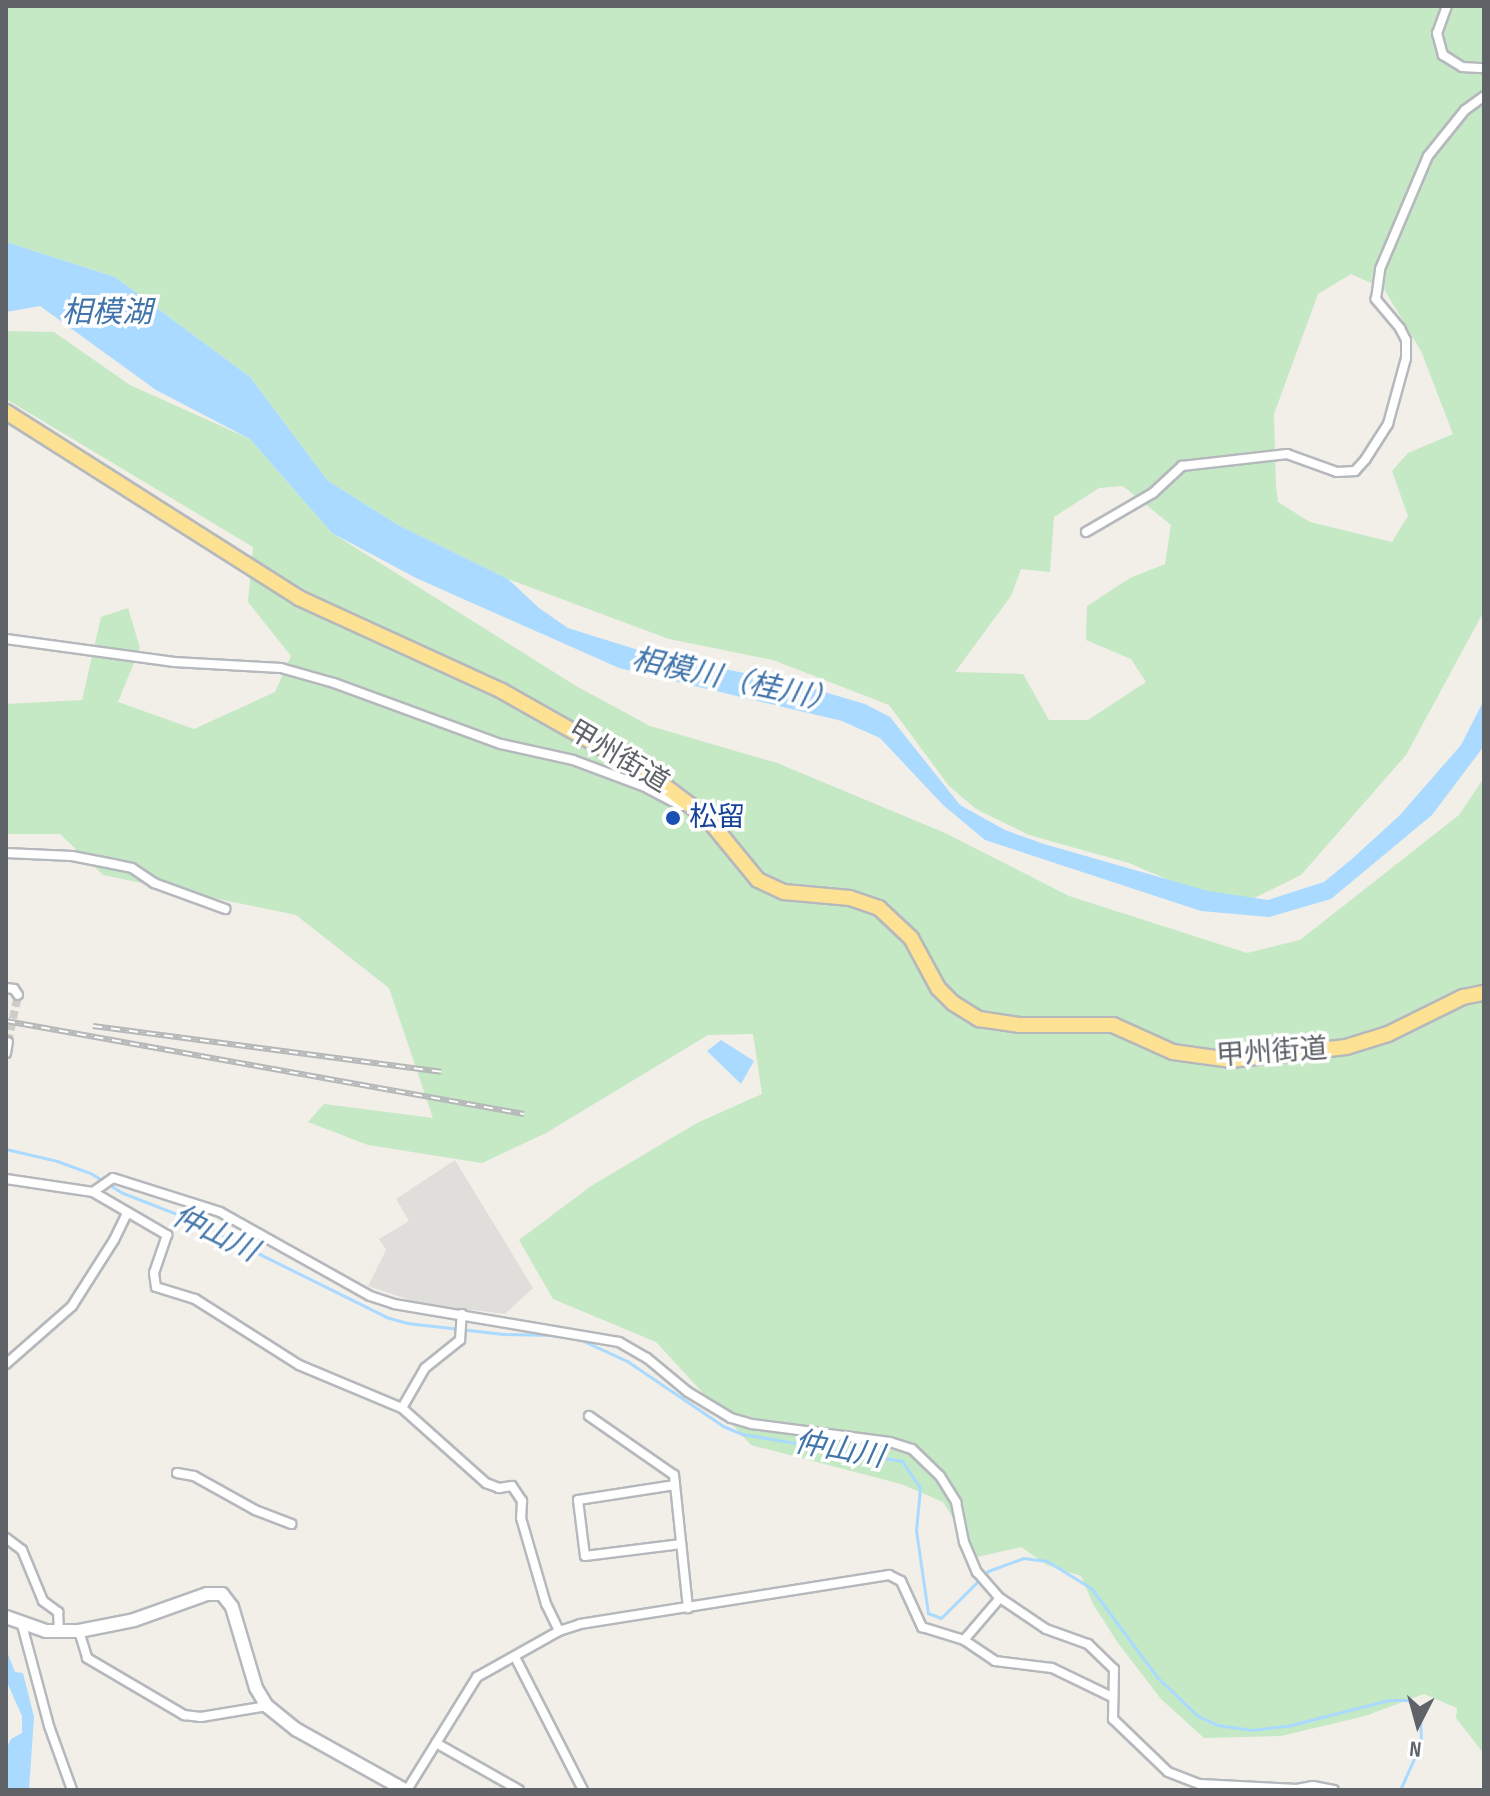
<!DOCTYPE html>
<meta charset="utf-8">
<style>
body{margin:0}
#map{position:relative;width:1490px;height:1796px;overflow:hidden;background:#f1efe8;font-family:"Sofia Sans Condensed","Noto Sans JP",sans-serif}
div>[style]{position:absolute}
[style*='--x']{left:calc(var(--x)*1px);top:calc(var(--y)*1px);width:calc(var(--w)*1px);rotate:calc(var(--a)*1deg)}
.industrial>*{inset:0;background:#e0deda}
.green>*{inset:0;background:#c5e8c5}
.water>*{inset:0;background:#aadaff}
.stream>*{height:3px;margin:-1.5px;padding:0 1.5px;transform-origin:1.5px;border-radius:1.5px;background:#aadaff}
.street-tunnel>*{height:8px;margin-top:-4px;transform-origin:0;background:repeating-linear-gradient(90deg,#ccccc8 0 8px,transparent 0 12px)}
.roads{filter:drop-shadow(2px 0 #b5b8bc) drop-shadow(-2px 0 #b5b8bc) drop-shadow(0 2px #b5b8bc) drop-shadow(0 -2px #b5b8bc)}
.street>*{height:8px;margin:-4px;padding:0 4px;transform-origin:4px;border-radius:4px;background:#fff}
.secondary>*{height:12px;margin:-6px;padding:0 6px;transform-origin:6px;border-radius:6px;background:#fff}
.highway>*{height:14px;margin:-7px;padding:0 7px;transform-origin:7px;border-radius:7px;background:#fde293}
.rail>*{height:6px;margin-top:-3px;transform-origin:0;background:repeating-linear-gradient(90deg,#fff 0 9px,#b6b7b8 0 18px);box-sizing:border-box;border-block:2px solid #b6b7b8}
.dots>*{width:22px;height:22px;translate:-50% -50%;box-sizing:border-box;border:4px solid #fff;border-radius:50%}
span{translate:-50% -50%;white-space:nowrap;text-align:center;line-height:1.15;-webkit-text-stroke:7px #fff;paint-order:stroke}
.street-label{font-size:28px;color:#5f6368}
.transit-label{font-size:28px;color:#164399}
.left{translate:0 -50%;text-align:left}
.water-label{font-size:30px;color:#4174aa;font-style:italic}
.frame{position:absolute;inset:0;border:8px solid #5f6368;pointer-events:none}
.north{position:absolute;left:1378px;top:1684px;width:80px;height:80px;-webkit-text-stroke:6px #fff;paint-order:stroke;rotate:186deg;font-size:22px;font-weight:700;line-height:32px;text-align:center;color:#5f6368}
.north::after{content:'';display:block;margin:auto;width:28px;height:36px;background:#5f6368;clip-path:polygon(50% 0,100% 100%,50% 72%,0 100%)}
</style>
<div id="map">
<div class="industrial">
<i style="clip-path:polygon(455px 1160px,533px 1288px,505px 1314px,419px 1303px,368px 1286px,386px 1250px,379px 1239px,409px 1221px,396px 1199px)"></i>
</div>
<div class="green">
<i style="clip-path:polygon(evenodd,6px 6px,1484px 6px,1484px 611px,1406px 755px,1301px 875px,1254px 898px,1206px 896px,1129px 863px,1029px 835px,976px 809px,949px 786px,889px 705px,773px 660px,669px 639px,508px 579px,398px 525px,327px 480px,250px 377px,115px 277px,6px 242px,6px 6px,1351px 274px,1384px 289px,1421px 351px,1453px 434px,1408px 453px,1392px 471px,1408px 516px,1392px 542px,1310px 522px,1278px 502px,1276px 487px,1274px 414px,1318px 294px,1351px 274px,6px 6px,1123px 486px,1171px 525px,1165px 564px,1130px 578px,1087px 606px,1086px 640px,1131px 659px,1146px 682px,1088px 720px,1049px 720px,1023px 674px,955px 672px,1011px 596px,1021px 569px,1050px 572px,1054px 517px,1099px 488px,1123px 486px)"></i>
<i style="clip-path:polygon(6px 331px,54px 332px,130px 385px,250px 439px,332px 533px,576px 686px,650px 726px,777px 763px,945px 833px,1069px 896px,1247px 953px,1300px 940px,1459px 815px,1484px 778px,1484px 1754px,1456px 1718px,1457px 1708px,1424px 1694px,1365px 1716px,1281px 1736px,1204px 1738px,1161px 1699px,1118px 1643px,1093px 1604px,1081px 1576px,1047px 1565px,1021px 1547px,977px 1557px,943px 1502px,901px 1484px,751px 1445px,656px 1342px,553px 1299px,519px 1240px,591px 1186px,697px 1123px,762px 1094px,753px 1034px,708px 1035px,546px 1133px,482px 1163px,368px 1145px,308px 1122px,324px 1104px,433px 1118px,389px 988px,296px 915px,103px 875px,60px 834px,6px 834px,6px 704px,82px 700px,101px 617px,128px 608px,140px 648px,118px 702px,194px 729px,275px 692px,291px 656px,248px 602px,253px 547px,6px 399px)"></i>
</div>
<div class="water">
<i style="clip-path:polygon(6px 242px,115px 277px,250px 377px,327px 480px,398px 525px,508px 579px,539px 608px,568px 628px,654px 655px,794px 683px,865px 704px,890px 717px,960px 805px,1005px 830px,1044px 844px,1208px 891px,1268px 900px,1324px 882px,1353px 858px,1400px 815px,1461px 745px,1484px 700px,1484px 746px,1432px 815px,1331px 899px,1269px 917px,1201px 911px,985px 840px,943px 805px,880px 738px,842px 721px,619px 668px,416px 578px,332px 533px,250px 439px,156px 390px,40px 306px,6px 312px)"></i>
<i style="clip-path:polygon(721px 1040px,754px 1061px,741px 1084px,707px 1051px)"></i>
<i style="clip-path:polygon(6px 1649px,15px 1672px,23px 1673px,34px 1717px,29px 1790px,6px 1790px,6px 1750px,11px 1739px,22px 1733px,22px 1716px,6px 1680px)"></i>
</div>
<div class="stream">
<i style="--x:6;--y:1149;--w:52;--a:13.2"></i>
<i style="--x:57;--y:1161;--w:37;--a:20"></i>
<i style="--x:92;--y:1174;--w:36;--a:32"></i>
<i style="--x:123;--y:1193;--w:69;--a:21.3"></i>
<i style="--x:187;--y:1218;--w:222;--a:26.4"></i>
<i style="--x:386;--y:1317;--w:22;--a:16"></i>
<i style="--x:407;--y:1323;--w:97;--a:6.5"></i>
<i style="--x:503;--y:1334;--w:49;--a:1.2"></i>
<i style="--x:579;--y:1339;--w:53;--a:24.6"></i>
<i style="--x:627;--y:1361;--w:116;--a:34.1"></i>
<i style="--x:723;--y:1426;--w:21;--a:23"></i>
<i style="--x:742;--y:1434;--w:162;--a:9.6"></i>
<i style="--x:902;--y:1461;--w:32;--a:56"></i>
<i style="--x:920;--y:1488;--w:42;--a:95.4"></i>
<i style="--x:916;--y:1530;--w:84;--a:81.8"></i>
<i style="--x:928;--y:1613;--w:14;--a:21"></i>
<i style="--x:941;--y:1618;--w:66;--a:-45"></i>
<i style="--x:988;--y:1571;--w:37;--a:-20"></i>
<i style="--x:1023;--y:1558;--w:24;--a:7"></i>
<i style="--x:1047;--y:1561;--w:52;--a:31.5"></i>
<i style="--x:1091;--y:1588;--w:111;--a:53.4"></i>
<i style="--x:1157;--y:1677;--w:57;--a:43.6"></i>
<i style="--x:1198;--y:1716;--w:21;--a:25"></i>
<i style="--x:1217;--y:1725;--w:35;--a:8"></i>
<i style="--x:1252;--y:1730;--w:35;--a:-7"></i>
<i style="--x:1287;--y:1726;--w:105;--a:-14.3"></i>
<i style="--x:1389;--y:1700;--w:19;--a:0"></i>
<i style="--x:1408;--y:1700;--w:18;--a:49"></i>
<i style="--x:1420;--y:1714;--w:29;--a:88"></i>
<i style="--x:1421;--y:1743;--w:51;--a:114.1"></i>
</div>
<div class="street-tunnel">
<i style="--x:8;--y:1042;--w:48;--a:-78"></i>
</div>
<div class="roads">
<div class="street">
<i style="--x:1447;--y:6;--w:29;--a:110"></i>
<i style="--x:1437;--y:33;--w:23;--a:75"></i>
<i style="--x:1443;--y:55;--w:22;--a:32"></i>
<i style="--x:1462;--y:67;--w:22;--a:3"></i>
<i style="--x:1086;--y:532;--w:78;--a:-30.2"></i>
<i style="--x:1153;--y:493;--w:40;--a:-43"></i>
<i style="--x:1182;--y:466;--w:106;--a:-6.5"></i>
<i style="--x:1287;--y:454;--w:53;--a:19.8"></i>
<i style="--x:1337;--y:472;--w:18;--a:-3"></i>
<i style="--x:1355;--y:471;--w:15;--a:-48"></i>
<i style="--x:1365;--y:460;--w:43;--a:-57.4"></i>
<i style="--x:1388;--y:424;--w:68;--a:-74.7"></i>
<i style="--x:1406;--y:358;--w:18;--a:-90"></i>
<i style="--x:1406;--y:340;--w:13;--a:-117"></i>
<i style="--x:1400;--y:328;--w:38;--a:-130"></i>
<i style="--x:1376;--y:299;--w:30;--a:-82"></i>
<i style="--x:1380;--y:269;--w:123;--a:-67"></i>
<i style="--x:1428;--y:156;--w:59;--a:-51.2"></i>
<i style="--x:1465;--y:110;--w:24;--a:-36"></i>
<i style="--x:6;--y:639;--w:170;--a:7.8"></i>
<i style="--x:174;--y:662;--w:107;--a:3.2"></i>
<i style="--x:281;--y:668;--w:55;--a:15.8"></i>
<i style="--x:334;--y:683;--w:178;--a:20.1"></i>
<i style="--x:501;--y:744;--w:74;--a:12.5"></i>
<i style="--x:573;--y:760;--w:75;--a:20.4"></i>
<i style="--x:643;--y:786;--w:43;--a:27.8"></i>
<i style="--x:681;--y:806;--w:5;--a:-11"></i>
<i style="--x:6;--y:853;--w:66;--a:2.6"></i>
<i style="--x:72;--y:856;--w:42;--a:11"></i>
<i style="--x:113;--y:864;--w:19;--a:12"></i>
<i style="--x:132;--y:868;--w:27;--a:34"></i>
<i style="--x:154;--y:883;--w:76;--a:20.1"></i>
<i style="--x:6;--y:988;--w:8;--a:7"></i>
<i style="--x:14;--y:989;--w:7;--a:56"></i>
<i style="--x:6;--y:1053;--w:11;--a:-80"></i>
<i style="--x:6;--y:1179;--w:88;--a:8.5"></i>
<i style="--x:93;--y:1192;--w:86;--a:30.2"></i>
<i style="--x:167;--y:1235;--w:40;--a:108.9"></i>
<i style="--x:154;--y:1273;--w:14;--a:82"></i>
<i style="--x:156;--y:1287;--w:41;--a:17.1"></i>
<i style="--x:195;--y:1299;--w:123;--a:32.4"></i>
<i style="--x:299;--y:1365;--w:112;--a:22.7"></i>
<i style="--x:402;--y:1408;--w:113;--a:41.8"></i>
<i style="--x:486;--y:1483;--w:14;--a:21"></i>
<i style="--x:499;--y:1488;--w:13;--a:-9"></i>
<i style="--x:512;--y:1486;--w:18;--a:56"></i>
<i style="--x:522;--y:1501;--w:17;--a:93"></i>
<i style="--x:521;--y:1518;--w:90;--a:73.8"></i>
<i style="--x:546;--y:1604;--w:30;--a:64"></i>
<i style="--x:93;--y:1192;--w:24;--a:-35"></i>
<i style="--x:113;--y:1178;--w:112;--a:17.6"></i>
<i style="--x:220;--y:1212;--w:172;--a:29.2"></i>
<i style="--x:370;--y:1296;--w:25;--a:18"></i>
<i style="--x:394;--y:1304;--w:228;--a:9.6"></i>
<i style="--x:619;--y:1342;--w:32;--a:30"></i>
<i style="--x:647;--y:1358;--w:53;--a:39.7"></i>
<i style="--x:688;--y:1392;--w:50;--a:31.2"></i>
<i style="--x:731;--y:1418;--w:22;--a:16"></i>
<i style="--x:752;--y:1424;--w:139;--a:7.4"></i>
<i style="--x:890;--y:1442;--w:23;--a:18"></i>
<i style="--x:912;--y:1449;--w:39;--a:44"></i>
<i style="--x:940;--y:1476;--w:31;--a:58"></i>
<i style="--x:956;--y:1502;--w:41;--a:78.7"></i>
<i style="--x:964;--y:1542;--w:33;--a:67"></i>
<i style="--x:977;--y:1572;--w:35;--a:49"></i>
<i style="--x:1000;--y:1598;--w:55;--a:34"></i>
<i style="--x:1046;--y:1629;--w:45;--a:19.7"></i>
<i style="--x:1088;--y:1644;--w:36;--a:44"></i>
<i style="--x:1114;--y:1669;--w:50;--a:91.1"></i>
<i style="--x:1113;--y:1719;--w:76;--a:43.9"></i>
<i style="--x:1168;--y:1772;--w:34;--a:21"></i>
<i style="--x:1200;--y:1784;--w:97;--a:3"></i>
<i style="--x:1297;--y:1789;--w:16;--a:-11"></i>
<i style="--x:1313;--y:1786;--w:21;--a:11"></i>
<i style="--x:6;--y:1364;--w:88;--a:-41.3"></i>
<i style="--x:72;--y:1306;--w:78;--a:-57.5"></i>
<i style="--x:114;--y:1240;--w:30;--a:-64"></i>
<i style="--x:402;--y:1408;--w:46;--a:-60.1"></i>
<i style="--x:425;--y:1368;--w:45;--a:-38.7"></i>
<i style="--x:460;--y:1340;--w:26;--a:-86"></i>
<i style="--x:589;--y:1416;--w:103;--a:34.8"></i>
<i style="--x:674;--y:1475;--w:134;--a:84"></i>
<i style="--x:177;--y:1473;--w:17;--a:10"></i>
<i style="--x:194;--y:1476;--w:70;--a:29.1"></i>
<i style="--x:255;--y:1510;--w:39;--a:21"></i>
<i style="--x:675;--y:1485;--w:98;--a:171.2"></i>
<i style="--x:578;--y:1500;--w:56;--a:82.9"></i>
<i style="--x:585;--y:1556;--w:97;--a:-7.1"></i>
<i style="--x:6;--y:1538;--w:20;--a:37"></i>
<i style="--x:22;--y:1550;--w:55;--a:67.6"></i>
<i style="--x:43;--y:1601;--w:19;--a:36"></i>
<i style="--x:58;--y:1612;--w:20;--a:87"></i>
<i style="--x:22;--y:1625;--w:105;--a:75"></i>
<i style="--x:49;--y:1726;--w:68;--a:70.2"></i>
<i style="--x:79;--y:1631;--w:28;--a:73"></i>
<i style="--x:87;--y:1658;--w:113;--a:30.4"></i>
<i style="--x:184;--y:1715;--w:17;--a:7"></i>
<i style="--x:201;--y:1717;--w:67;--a:-9.5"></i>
<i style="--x:964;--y:1640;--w:55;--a:-49.4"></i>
<i style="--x:515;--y:1657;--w:149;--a:62.9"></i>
<i style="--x:436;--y:1743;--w:95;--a:29.5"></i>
<i style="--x:407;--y:1790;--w:133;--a:-58.2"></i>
<i style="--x:477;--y:1677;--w:94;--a:-29.3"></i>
<i style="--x:559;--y:1631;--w:22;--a:-18"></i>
<i style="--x:580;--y:1624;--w:313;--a:-9"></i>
<i style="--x:889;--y:1575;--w:13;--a:27"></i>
<i style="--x:901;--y:1581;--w:51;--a:65.5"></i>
<i style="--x:922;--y:1627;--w:44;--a:17.2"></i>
<i style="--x:964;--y:1640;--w:37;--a:34"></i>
<i style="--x:995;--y:1661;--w:57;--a:7"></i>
<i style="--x:1052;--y:1668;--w:67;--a:25.8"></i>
</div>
<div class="secondary">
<i style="--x:6;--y:1617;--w:42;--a:19.3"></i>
<i style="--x:46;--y:1631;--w:33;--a:0"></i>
<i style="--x:79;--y:1631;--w:56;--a:-11.3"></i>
<i style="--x:134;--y:1620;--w:77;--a:-19.6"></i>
<i style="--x:207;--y:1594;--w:15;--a:0"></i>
<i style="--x:222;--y:1594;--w:16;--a:52"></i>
<i style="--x:232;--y:1607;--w:84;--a:73.5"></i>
<i style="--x:256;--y:1688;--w:21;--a:59"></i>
<i style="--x:267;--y:1706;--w:38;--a:39"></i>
<i style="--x:297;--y:1730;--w:124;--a:29.1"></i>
</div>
<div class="highway">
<i style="--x:6;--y:412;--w:347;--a:32.4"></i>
<i style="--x:299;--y:598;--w:223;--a:24.6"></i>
<i style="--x:502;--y:691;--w:169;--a:29.5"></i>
<i style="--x:649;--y:774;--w:73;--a:37.2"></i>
<i style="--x:707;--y:818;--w:80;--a:50.6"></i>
<i style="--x:758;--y:880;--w:29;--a:25"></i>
<i style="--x:784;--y:892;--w:66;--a:5.2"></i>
<i style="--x:850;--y:898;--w:31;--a:19"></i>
<i style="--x:879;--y:908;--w:44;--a:43.2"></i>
<i style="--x:911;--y:938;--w:57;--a:61.6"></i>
<i style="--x:938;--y:988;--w:21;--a:45"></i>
<i style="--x:953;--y:1003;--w:31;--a:32"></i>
<i style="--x:979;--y:1019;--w:40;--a:8.5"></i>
<i style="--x:1019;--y:1025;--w:94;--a:0"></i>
<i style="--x:1113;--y:1025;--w:66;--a:24.2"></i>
<i style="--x:1173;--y:1052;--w:59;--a:7.9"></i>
<i style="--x:1231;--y:1060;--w:116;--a:-6.4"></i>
<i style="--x:1346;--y:1047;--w:44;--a:-17.2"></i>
<i style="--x:1388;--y:1034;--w:84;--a:-26.3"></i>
<i style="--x:1463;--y:997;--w:21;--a:-11"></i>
</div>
</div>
<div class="rail">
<i style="--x:6;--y:1021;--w:526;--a:10.18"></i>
<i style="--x:93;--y:1026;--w:351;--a:7.5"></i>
</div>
<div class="dots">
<i style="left:673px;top:818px;background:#1a4fb4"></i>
</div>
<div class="street-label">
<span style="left:618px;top:757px;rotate:31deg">甲州街道</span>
<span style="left:1272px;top:1053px;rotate:-4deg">甲州街道</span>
</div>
<div class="transit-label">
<span class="left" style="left:689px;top:818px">松留</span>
</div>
<div class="water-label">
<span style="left:107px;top:313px">相模湖</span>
<span style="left:735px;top:681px;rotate:12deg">相模川（桂川）</span>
<span style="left:215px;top:1234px;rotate:26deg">仲山川</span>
<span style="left:839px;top:1450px;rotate:10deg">仲山川</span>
</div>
<div class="frame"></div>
<div class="north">N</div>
</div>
